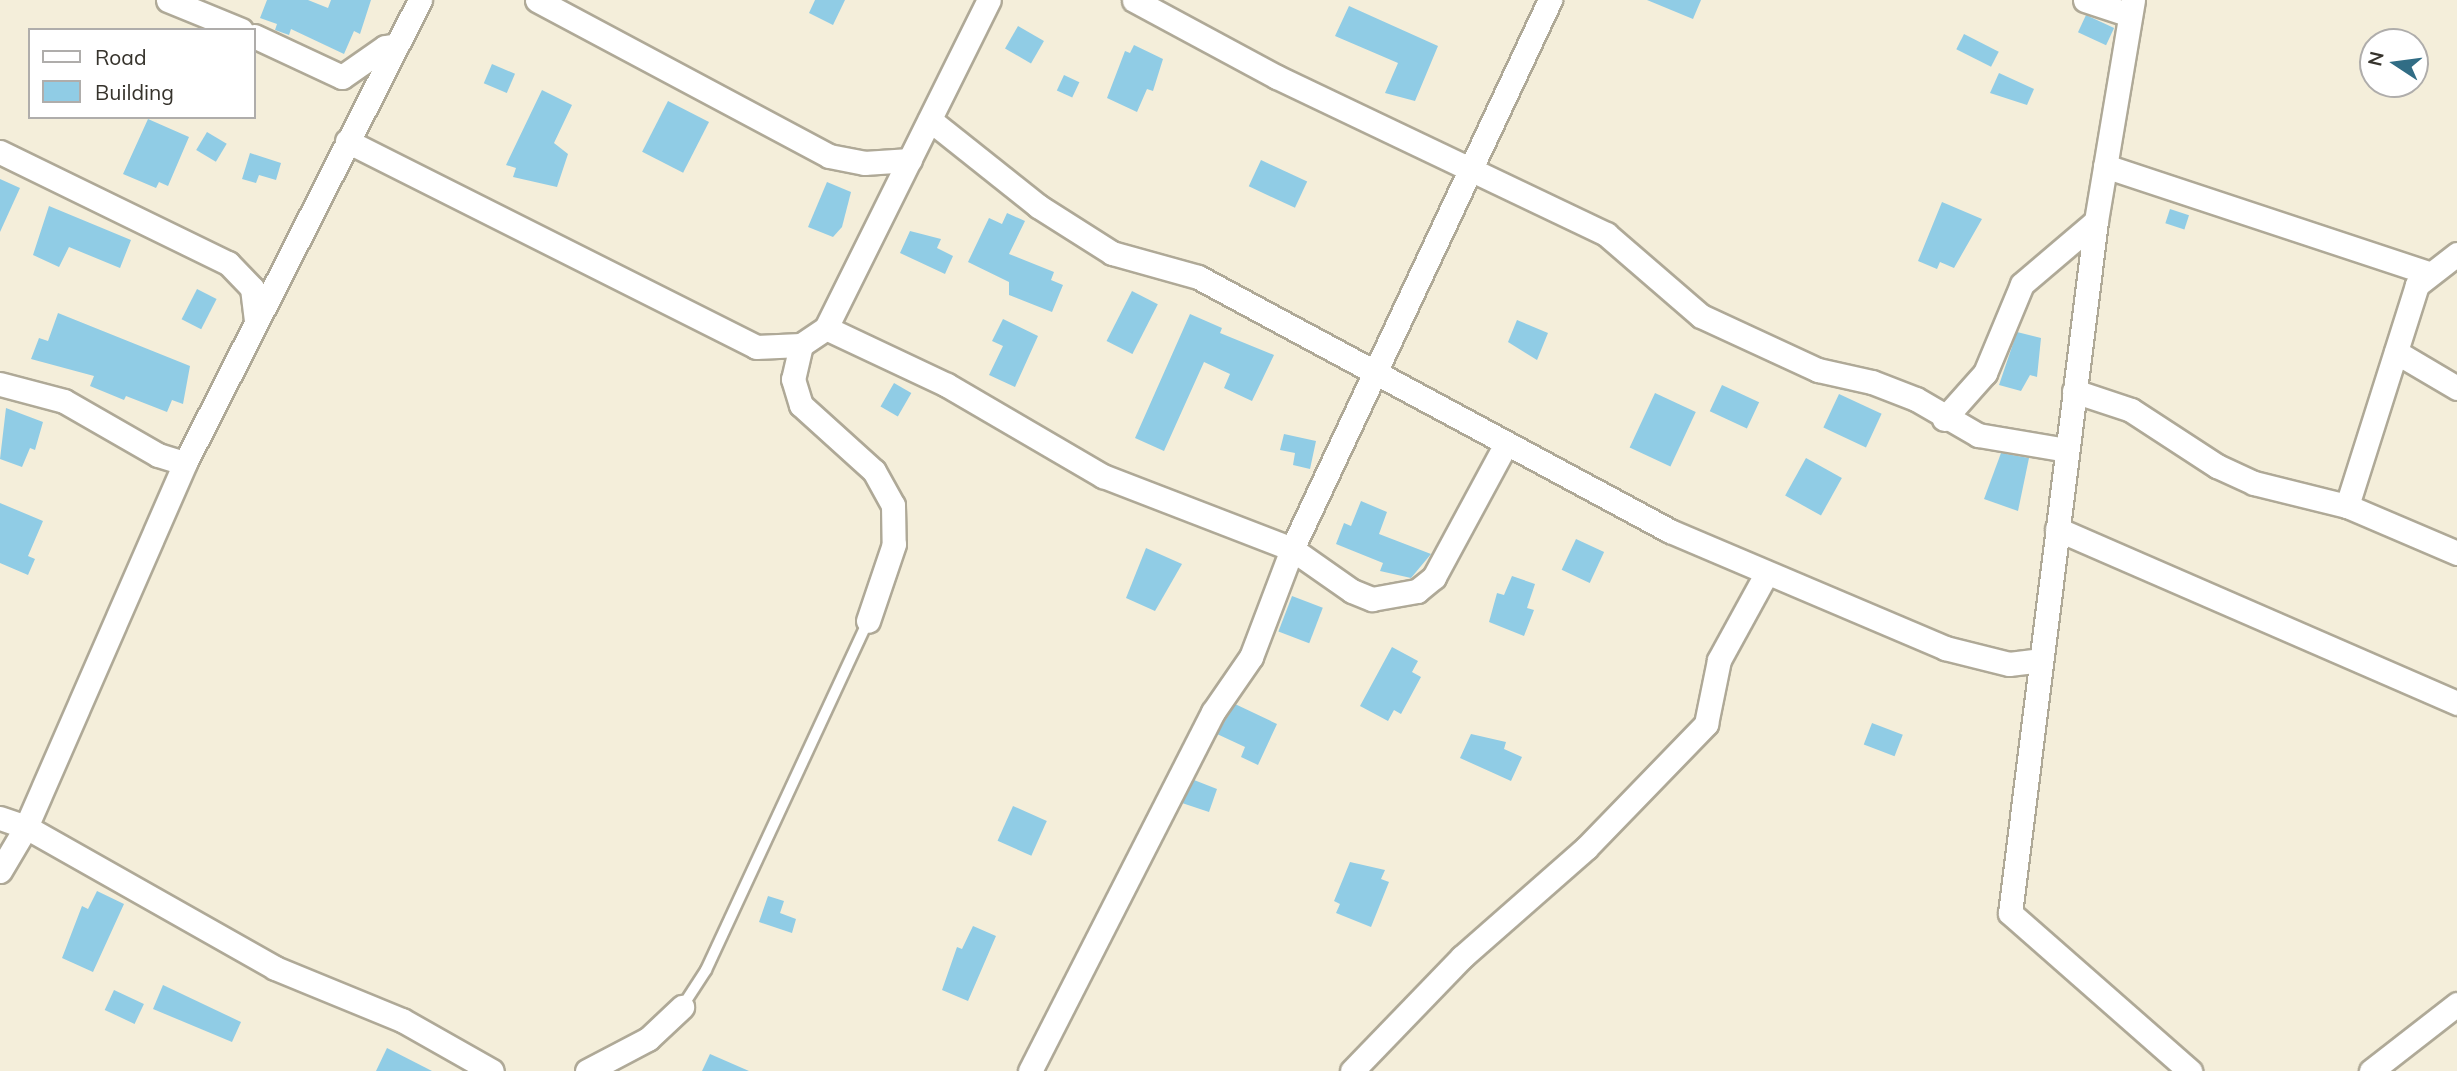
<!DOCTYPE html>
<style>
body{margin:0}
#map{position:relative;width:2457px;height:1071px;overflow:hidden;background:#f4eeda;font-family:Mulish,sans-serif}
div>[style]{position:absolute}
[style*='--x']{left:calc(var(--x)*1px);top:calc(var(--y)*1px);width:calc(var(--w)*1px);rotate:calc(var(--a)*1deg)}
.building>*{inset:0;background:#90cce5;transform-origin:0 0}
.roads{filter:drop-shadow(2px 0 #afa997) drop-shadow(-2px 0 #afa997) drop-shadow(0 2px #afa997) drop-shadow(0 -2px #afa997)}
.lane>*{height:10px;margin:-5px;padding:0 5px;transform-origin:5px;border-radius:5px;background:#fff}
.street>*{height:23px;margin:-11.5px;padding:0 11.5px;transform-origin:11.5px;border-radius:11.5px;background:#fff}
span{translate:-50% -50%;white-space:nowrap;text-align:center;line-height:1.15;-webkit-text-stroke:6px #fff;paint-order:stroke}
.legend{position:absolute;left:28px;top:28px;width:228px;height:91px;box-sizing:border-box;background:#fff;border:2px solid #afadab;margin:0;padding:9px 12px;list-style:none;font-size:21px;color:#36332c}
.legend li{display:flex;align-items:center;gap:14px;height:35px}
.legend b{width:35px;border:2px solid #afadab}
.north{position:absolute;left:2359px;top:28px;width:70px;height:70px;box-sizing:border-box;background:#fff;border:2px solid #afadab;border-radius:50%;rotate:283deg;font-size:19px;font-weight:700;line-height:28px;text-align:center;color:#36332c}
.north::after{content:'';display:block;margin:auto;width:24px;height:32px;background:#316d85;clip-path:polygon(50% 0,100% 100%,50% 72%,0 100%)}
</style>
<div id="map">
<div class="building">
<i style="clip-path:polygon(267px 0,308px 0,328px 8px,331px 0,371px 0,360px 34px,354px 31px,344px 54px,291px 29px,289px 35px,275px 30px,277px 24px,260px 18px)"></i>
<i style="clip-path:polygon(815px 0,845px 0,833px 25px,809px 13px)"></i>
<i style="clip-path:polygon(1647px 0,1701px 0,1693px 19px)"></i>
<i style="clip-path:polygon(1349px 6px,1438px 46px,1415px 101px,1385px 93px,1398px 63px,1335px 36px)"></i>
<i style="left:2086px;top:15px;width:31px;height:19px;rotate:25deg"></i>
<i style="left:1018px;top:26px;width:30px;height:26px;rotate:30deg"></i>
<i style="left:1964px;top:34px;width:39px;height:17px;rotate:27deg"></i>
<i style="clip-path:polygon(1134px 45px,1163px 59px,1153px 91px,1147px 89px,1137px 112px,1107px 98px,1125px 51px,1130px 53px)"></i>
<i style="left:492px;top:64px;width:25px;height:21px;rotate:23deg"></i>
<i style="clip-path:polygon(1999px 73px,2034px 89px,2027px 105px,1990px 93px)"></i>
<i style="left:1064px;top:75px;width:17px;height:17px;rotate:25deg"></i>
<i style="clip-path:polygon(542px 90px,572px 105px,554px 143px,568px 154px,557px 187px,513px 177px,516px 168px,506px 165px)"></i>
<i style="left:668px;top:101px;width:46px;height:57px;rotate:27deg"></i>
<i style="clip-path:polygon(148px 119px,189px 137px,168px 186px,159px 182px,156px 188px,123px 174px)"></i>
<i style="left:207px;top:132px;width:23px;height:21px;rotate:31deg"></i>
<i style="clip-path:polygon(250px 153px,281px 163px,276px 180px,259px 175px,256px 183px,242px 179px)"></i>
<i style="left:1261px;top:160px;width:51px;height:29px;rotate:25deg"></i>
<i style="clip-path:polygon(0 179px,20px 188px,0 232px)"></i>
<i style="clip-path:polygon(827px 182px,851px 192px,842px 227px,833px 237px,808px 227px)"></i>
<i style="clip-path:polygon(1942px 202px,1982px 219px,1954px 268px,1940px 262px,1937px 269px,1918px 261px)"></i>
<i style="clip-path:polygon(49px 206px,131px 240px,120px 268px,69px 247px,59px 267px,33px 255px)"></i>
<i style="left:2170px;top:209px;width:20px;height:15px;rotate:18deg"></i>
<i style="clip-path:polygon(1007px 213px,1025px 221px,1009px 254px,1054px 272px,1051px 280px,1063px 285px,1052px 312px,1009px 295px,1009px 282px,968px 262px,989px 218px,1002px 224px)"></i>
<i style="clip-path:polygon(910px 231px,941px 239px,937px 248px,953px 256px,945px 274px,900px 253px)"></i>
<i style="left:197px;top:289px;width:22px;height:34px;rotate:27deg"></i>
<i style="left:1132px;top:291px;width:29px;height:56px;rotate:27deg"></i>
<i style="clip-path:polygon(58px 313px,190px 366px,183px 404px,172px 400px,167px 412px,126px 396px,124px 400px,90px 386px,94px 376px,31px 359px,39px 338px,48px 341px)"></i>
<i style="clip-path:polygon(1190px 314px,1222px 328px,1220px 333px,1274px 355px,1252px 401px,1224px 388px,1230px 374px,1204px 362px,1164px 451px,1135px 438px)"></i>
<i style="clip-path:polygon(1003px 319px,1038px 336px,1015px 387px,989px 375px,1003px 346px,992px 341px)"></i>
<i style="clip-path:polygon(1517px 320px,1548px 333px,1537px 360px,1508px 342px)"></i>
<i style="clip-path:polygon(2017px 332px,2041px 338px,2037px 377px,2030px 375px,2021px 391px,1999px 385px)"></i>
<i style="left:894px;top:383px;width:20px;height:27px;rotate:30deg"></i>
<i style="left:1722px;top:385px;width:41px;height:29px;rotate:25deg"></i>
<i style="left:1655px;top:393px;width:45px;height:60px;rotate:25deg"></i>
<i style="left:1839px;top:394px;width:47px;height:37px;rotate:25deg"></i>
<i style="clip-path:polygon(6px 408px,43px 422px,35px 450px,30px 448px,22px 467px,0 459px)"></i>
<i style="clip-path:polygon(1284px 434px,1316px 441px,1310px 469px,1293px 465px,1295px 453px,1280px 450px)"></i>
<i style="clip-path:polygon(2001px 453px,2029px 458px,2018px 511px,1984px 499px)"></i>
<i style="left:1806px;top:458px;width:41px;height:43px;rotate:29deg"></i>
<i style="clip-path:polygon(1361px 501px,1387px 512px,1379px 534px,1431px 554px,1411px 578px,1380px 571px,1383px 563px,1336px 544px,1344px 523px,1351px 526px)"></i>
<i style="clip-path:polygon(0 503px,43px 521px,28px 556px,35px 559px,28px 575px,0 563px)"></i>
<i style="left:1576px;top:539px;width:31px;height:34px;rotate:25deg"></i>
<i style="clip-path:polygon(1146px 548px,1182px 564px,1155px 611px,1126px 598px)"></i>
<i style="clip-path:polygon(1512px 576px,1535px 584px,1527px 608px,1534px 610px,1524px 636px,1489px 622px,1497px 593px,1504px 595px)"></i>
<i style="left:1292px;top:596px;width:33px;height:38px;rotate:21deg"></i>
<i style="clip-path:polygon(1392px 647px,1418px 661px,1412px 672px,1421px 677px,1401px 714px,1394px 710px,1388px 721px,1360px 706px)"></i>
<i style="clip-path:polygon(1235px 704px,1277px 724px,1258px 765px,1241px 757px,1245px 747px,1217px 734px)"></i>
<i style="left:1872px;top:723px;width:33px;height:23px;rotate:21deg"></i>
<i style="clip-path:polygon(1471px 734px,1506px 742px,1504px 749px,1522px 757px,1511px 781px,1460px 758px)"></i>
<i style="clip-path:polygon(1194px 780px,1217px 789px,1209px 812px,1182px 803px)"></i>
<i style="left:1013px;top:806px;width:37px;height:38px;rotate:24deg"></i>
<i style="clip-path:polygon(1350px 862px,1385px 870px,1381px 879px,1389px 882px,1371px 927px,1336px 913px,1340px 904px,1334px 901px)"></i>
<i style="clip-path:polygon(97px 891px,124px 904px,93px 972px,62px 958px,82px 906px,88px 909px)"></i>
<i style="clip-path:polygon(768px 896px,784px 901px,780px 913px,796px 919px,792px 933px,759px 922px)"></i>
<i style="clip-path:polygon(973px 926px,996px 936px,968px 1001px,942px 990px,957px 947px,962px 949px)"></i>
<i style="clip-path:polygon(163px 985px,241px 1022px,232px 1042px,153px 1009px)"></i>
<i style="left:114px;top:990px;width:33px;height:22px;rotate:25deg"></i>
<i style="clip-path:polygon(387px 1048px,432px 1071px,376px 1071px)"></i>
<i style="clip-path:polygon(710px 1054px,749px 1071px,702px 1071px)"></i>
</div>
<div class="roads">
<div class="lane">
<i style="--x:682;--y:1007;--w:44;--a:-57"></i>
<i style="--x:706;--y:970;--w:385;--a:-65.1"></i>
</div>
<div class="street">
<i style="--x:168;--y:0;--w:79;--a:22.3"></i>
<i style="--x:537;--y:0;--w:331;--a:28.1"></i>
<i style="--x:829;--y:156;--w:36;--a:11"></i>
<i style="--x:864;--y:163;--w:46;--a:-3.7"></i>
<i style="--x:1134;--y:0;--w:162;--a:28.3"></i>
<i style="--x:1277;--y:77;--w:365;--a:25.5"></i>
<i style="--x:1606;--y:234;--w:125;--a:40.8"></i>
<i style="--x:1701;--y:316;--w:129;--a:24.8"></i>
<i style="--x:1818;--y:370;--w:55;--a:12.5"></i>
<i style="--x:1872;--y:382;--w:47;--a:21.1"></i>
<i style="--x:1916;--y:399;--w:72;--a:30.1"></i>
<i style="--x:1978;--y:435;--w:90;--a:9.6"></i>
<i style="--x:2085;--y:0;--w:47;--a:18.4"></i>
<i style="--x:2133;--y:0;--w:224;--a:99.5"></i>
<i style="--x:2096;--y:221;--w:697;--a:97.08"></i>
<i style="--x:2010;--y:913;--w:240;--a:41.3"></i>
<i style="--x:254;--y:36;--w:97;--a:25"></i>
<i style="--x:342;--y:77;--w:52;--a:-34.9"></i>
<i style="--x:385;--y:47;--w:12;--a:-9"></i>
<i style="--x:930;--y:120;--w:138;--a:38.5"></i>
<i style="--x:1038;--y:206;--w:88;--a:32.4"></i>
<i style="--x:1112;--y:253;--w:89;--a:15.6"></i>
<i style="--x:1198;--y:277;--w:536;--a:28.29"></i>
<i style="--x:1670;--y:531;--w:299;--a:23"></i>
<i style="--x:1945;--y:648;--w:66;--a:14"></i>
<i style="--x:2009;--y:664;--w:31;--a:-7"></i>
<i style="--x:347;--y:141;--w:458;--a:26.7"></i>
<i style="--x:756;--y:347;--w:45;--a:-2.5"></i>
<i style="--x:801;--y:345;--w:30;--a:-34"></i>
<i style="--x:826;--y:328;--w:366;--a:-63.6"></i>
<i style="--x:0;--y:152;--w:254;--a:26"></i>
<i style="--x:228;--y:263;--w:35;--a:46"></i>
<i style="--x:252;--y:288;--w:34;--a:83"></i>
<i style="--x:2105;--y:166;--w:341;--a:18.3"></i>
<i style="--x:2457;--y:254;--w:51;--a:142.2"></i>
<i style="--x:2417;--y:285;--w:232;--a:107.6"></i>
<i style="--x:2347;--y:506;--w:120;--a:23.1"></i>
<i style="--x:826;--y:328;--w:134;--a:25.2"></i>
<i style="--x:947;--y:385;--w:181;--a:30.3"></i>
<i style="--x:1103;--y:476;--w:203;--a:21.1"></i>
<i style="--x:1292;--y:549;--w:73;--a:35"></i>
<i style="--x:1352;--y:591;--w:22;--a:22"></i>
<i style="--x:1372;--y:599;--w:46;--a:-10.1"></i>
<i style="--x:1417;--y:591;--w:22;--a:-39"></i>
<i style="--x:1434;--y:577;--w:151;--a:-61.6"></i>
<i style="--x:801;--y:345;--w:35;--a:103"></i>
<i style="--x:793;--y:379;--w:27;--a:73"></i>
<i style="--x:801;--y:405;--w:98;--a:42.1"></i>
<i style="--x:874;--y:471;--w:39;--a:61"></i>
<i style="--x:893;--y:505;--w:39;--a:89"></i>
<i style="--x:894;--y:544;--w:81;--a:108.7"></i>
<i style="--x:2396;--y:352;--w:71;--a:30.5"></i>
<i style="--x:0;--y:384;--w:66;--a:14.9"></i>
<i style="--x:64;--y:401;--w:108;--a:29.9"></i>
<i style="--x:158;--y:455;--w:28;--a:17"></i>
<i style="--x:2074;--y:391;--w:60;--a:18.4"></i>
<i style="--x:2131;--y:410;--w:103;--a:33.1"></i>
<i style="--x:2217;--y:466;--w:41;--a:24.7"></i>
<i style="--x:2254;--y:483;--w:96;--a:13.9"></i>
<i style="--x:1944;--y:419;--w:62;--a:-48.3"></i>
<i style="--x:1985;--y:373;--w:96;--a:-67.4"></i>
<i style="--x:2022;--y:284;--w:97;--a:-40.4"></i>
<i style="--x:2057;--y:529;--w:436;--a:23.5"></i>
<i style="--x:0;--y:818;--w:28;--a:19"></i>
<i style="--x:26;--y:827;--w:286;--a:29.5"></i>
<i style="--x:275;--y:968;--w:137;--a:22.3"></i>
<i style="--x:402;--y:1020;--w:103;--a:29.5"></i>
<i style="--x:0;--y:871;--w:51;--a:-59.4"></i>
<i style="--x:26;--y:827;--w:397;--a:-66.4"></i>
<i style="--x:185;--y:463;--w:519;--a:-63.09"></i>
<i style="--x:587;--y:1071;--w:69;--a:-27.7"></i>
<i style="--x:648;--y:1039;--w:47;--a:-43.3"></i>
<i style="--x:1030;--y:1071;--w:403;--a:-63"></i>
<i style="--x:1213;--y:712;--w:67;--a:-55.4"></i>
<i style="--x:1251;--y:657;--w:116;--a:-69.2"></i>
<i style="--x:1292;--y:549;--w:607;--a:-64.83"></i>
<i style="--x:1352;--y:1071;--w:158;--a:-46"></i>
<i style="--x:1462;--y:957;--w:165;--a:-41.3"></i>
<i style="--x:1586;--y:848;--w:173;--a:-45.9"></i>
<i style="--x:1706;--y:724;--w:65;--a:-78.5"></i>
<i style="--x:1719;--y:660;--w:98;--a:-61.3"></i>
<i style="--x:2371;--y:1071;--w:109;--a:-37.9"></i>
</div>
</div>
<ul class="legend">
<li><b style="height:9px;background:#fff"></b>Road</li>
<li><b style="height:19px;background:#90cce5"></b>Building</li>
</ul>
<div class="north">N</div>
</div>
